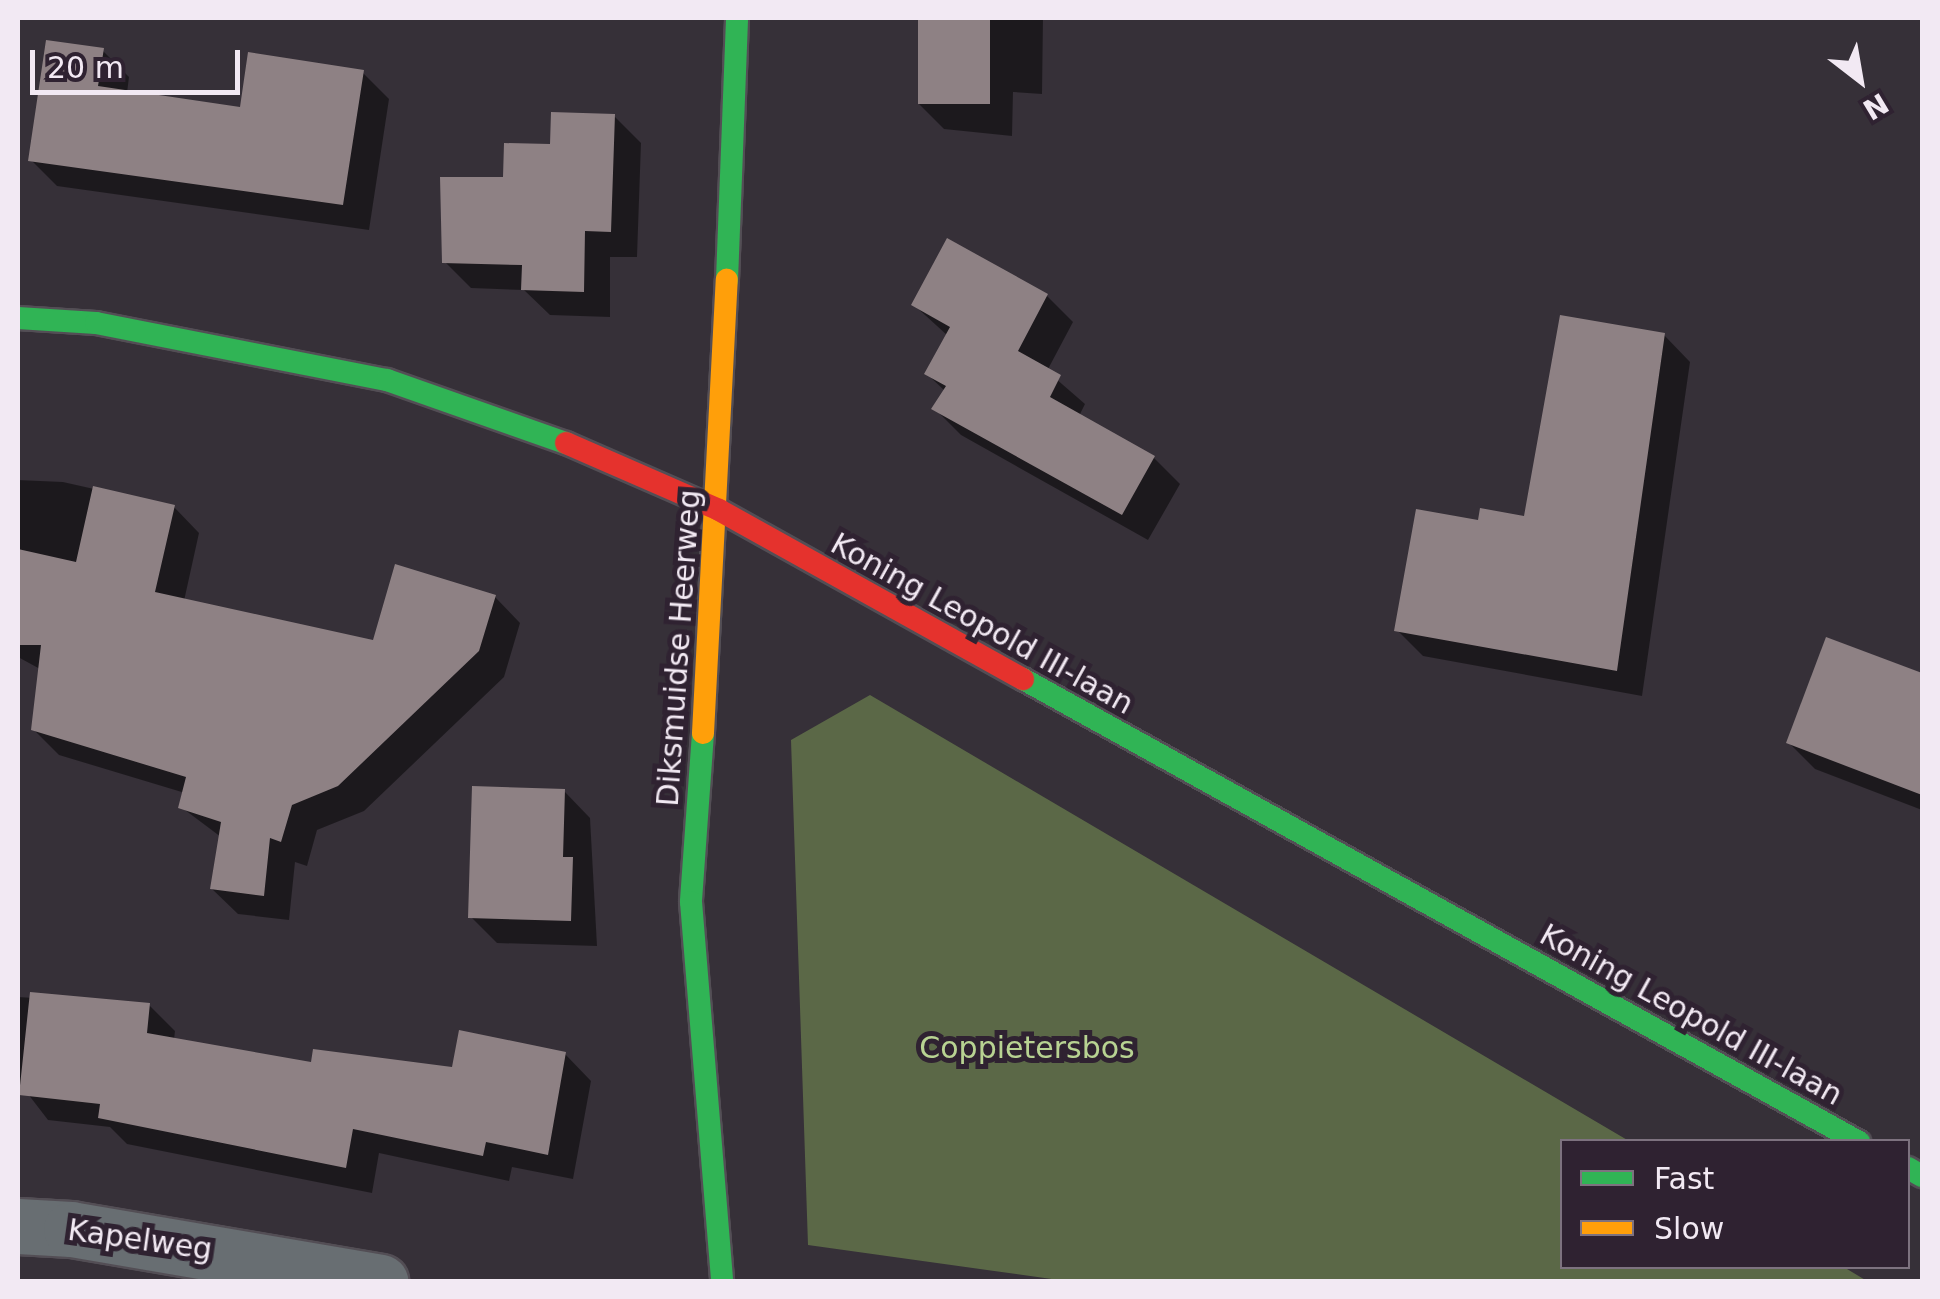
<!DOCTYPE html>
<style>
body{margin:0}
#map{position:relative;width:1940px;height:1299px;overflow:hidden;background:#363038;font-family:"DejaVu Sans",sans-serif}
div>[style]{position:absolute}
[style*='--x']{left:calc(var(--x)*1px);top:calc(var(--y)*1px);width:calc(var(--w)*1px);rotate:calc(var(--a)*1deg)}
.forest>*{inset:0;background:#5b6847}
.shadow>*{inset:0;background:#0007}
.building>*{inset:0;background:#8e8184;transform-origin:0 0}
.roads{filter:drop-shadow(2px 0 #534e55) drop-shadow(-2px 0 #534e55) drop-shadow(0 2px #534e55) drop-shadow(0 -2px #534e55)}
.street>*{height:55px;margin:-27.5px;padding:0 27.5px;transform-origin:27.5px;border-radius:27.5px;background:#686e72}
.fast>*{height:22px;margin:-11px;padding:0 11px;transform-origin:11px;border-radius:11px;background:#30b455}
.slow>*{height:22px;margin:-11px;padding:0 11px;transform-origin:11px;border-radius:11px;background:#ff9f0a}
.jam>*{height:22px;margin:-11px;padding:0 11px;transform-origin:11px;border-radius:11px;background:#e5322d}
span{translate:-50% -50%;white-space:nowrap;text-align:center;line-height:1.15;-webkit-text-stroke:10px #2f2231;paint-order:stroke}
.street-label{font-size:30px;color:#f2e9f3}
.park-label{font-size:30px;color:#b8d392}
.frame{position:absolute;inset:0;border:20px solid #f2e9f3;pointer-events:none}
.legend{position:absolute;left:1560px;top:1139px;width:350px;height:130px;box-sizing:border-box;background:#2f2231;border:2px solid #7d727f;margin:0;padding:12px 18px;list-style:none;font-size:30px;color:#f2e9f3}
.legend li{display:flex;align-items:center;gap:20px;height:50px}
.legend b{width:50px;border:2px solid #7d727f}
.north{position:absolute;left:1810px;top:30px;width:100px;height:100px;-webkit-text-stroke:8px #2f2231;paint-order:stroke;rotate:149deg;font-size:28px;font-weight:700;line-height:40px;text-align:center;color:#f2e9f3}
.north::after{content:'';display:block;margin:auto;width:35px;height:45px;background:#f2e9f3;clip-path:polygon(50% 0,100% 100%,50% 72%,0 100%)}
.scale{position:absolute;left:30px;top:50px;width:210px;height:45px;box-sizing:border-box;border:5px solid #f2e9f3;border-top:0;padding-left:12px;font-size:30px;line-height:35px;white-space:nowrap;color:#f2e9f3;-webkit-text-stroke:8px #2f2231;paint-order:stroke}
</style>
<div id="map">
<div class="forest">
<i style="clip-path:polygon(870px 695px,1629px 1141px,1562px 1142px,1562px 1266px,1842px 1266px,1867px 1281px,1073px 1282px,808px 1245px,791px 740px)"></i>
</div>
<div class="shadow">
<i style="clip-path:polygon(920px 18px,1043px 18px,1042px 94px,1013px 92px,1012px 136px,944px 129px,918px 103px)"></i>
<i style="clip-path:polygon(103px 51px,129px 77px,127px 93px,242px 109px,363px 73px,389px 99px,369px 230px,57px 186px,31px 160px)"></i>
<i style="clip-path:polygon(614px 116px,641px 143px,637px 257px,610px 257px,610px 317px,550px 315px,524px 290px,471px 288px,445px 262px,506px 180px,552px 146px)"></i>
<i style="clip-path:polygon(948px 242px,1047px 296px,1073px 322px,1047px 371px,1085px 404px,1079px 416px,1154px 458px,1180px 484px,1148px 540px,961px 435px,935px 409px,946px 392px,927px 374px,948px 336px,914px 305px)"></i>
<i style="clip-path:polygon(1664px 335px,1690px 362px,1642px 696px,1423px 656px,1397px 630px,1480px 523px,1526px 519px)"></i>
<i style="clip-path:polygon(18px 480px,63px 482px,174px 507px,199px 533px,184px 601px,374px 643px,495px 597px,520px 623px,504px 677px,364px 811px,317px 830px,307px 866px,295px 862px,289px 920px,238px 914px,212px 889px,221px 837px,181px 807px,185px 793px,59px 755px,33px 729px,40px 669px,18px 657px)"></i>
<i style="clip-path:polygon(1828px 641px,1922px 676px,1922px 810px,1815px 769px,1789px 743px)"></i>
<i style="clip-path:polygon(564px 791px,590px 818px,597px 946px,497px 943px,471px 917px)"></i>
<i style="clip-path:polygon(18px 997px,149px 1005px,175px 1031px,174px 1040px,313px 1065px,454px 1070px,565px 1054px,591px 1081px,573px 1179px,512px 1167px,509px 1181px,379px 1153px,372px 1193px,127px 1144px,110px 1127px,48px 1120px,18px 1081px)"></i>
</div>
<div class="building">
<i style="left:918px;top:18px;width:72px;height:86px"></i>
<i style="clip-path:polygon(46px 40px,104px 48px,98px 86px,240px 107px,248px 52px,364px 70px,343px 205px,28px 161px)"></i>
<i style="clip-path:polygon(551px 112px,615px 114px,611px 232px,585px 231px,584px 292px,521px 290px,522px 265px,442px 263px,440px 177px,503px 177px,504px 143px,550px 144px)"></i>
<i style="clip-path:polygon(947px 238px,1048px 294px,1018px 351px,1061px 375px,1050px 397px,1155px 456px,1122px 515px,931px 409px,946px 386px,924px 374px,950px 327px,911px 305px)"></i>
<i style="clip-path:polygon(1560px 315px,1665px 333px,1617px 671px,1394px 631px,1416px 509px,1478px 520px,1480px 508px,1524px 516px)"></i>
<i style="clip-path:polygon(93px 486px,175px 505px,155px 592px,373px 640px,395px 564px,496px 595px,479px 651px,338px 786px,292px 805px,281px 842px,270px 838px,264px 896px,210px 889px,221px 822px,178px 808px,186px 777px,31px 730px,41px 645px,18px 645px,18px 549px,76px 562px)"></i>
<i style="clip-path:polygon(1826px 637px,1922px 673px,1922px 795px,1786px 743px)"></i>
<i style="clip-path:polygon(472px 786px,565px 789px,563px 857px,573px 857px,571px 921px,468px 918px)"></i>
<i style="clip-path:polygon(30px 992px,150px 1003px,147px 1033px,311px 1062px,313px 1049px,452px 1067px,459px 1030px,566px 1052px,548px 1155px,486px 1142px,483px 1156px,353px 1129px,346px 1168px,98px 1118px,100px 1104px,19px 1095px)"></i>
</div>
<div class="roads">
<div class="street">
<i style="--x:18;--y:1226;--w:53;--a:3.2"></i>
<i style="--x:71;--y:1229;--w:314;--a:9.7"></i>
</div>
<div class="fast">
<i style="--x:727;--y:280;--w:262;--a:-87.8"></i>
<i style="--x:18;--y:318;--w:78;--a:3.7"></i>
<i style="--x:96;--y:323;--w:297;--a:11.1"></i>
<i style="--x:387;--y:380;--w:190;--a:19.4"></i>
<i style="--x:1023;--y:679;--w:956;--a:28.98"></i>
<i style="--x:703;--y:733;--w:169;--a:94.1"></i>
<i style="--x:691;--y:902;--w:381;--a:85.3"></i>
<i style="--x:1908;--y:1168;--w:16;--a:30"></i>
</div>
<div class="slow">
<i style="--x:703;--y:733;--w:454;--a:-87"></i>
</div>
<div class="jam">
<i style="--x:566;--y:443;--w:167;--a:23.6"></i>
<i style="--x:719;--y:510;--w:348;--a:29.1"></i>
</div>
</div>
<div class="street-label">
<span style="left:982px;top:624px;rotate:29deg">Koning Leopold III-laan</span>
<span style="left:679px;top:648px;rotate:-86deg">Diksmuidse Heerweg</span>
<span style="left:1691px;top:1015px;rotate:29deg">Koning Leopold III-laan</span>
<span style="left:140px;top:1240px;rotate:8deg">Kapelweg</span>
</div>
<div class="park-label">
<span style="left:1027px;top:1048px">Coppietersbos</span>
</div>
<div class="frame"></div>
<ul class="legend">
<li><b style="height:12px;background:#30b455"></b>Fast</li>
<li><b style="height:12px;background:#ff9f0a"></b>Slow</li>
</ul>
<div class="north">N</div>
<div class="scale">20 m</div>
</div>
